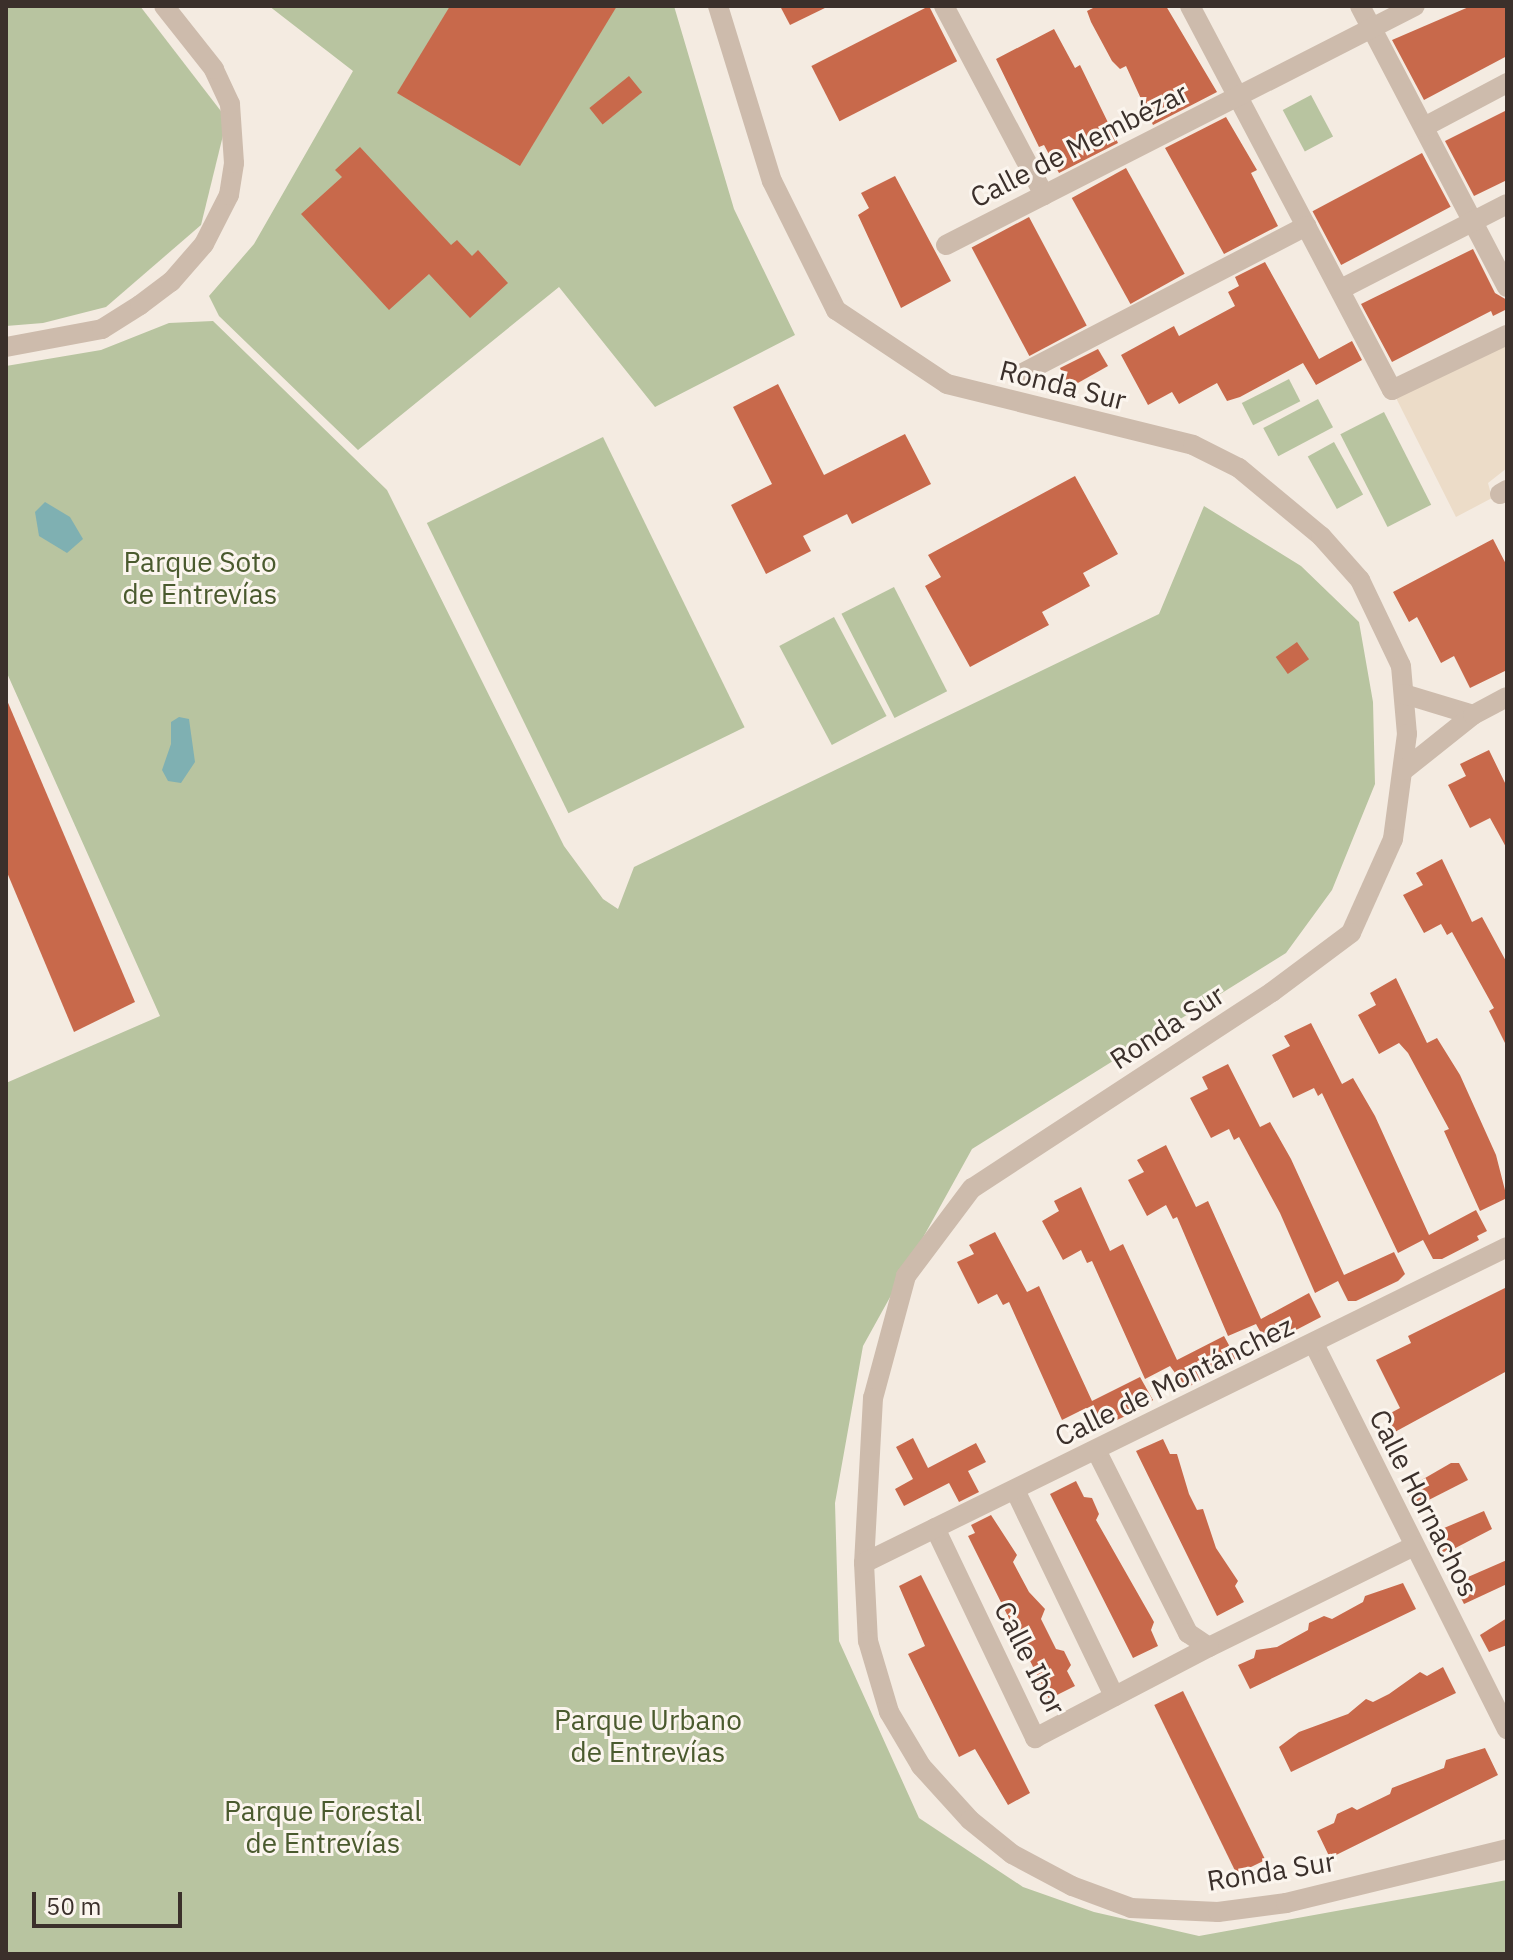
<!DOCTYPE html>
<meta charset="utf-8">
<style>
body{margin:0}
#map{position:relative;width:1513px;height:1960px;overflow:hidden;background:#f4ebe1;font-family:"IBM Plex Sans",sans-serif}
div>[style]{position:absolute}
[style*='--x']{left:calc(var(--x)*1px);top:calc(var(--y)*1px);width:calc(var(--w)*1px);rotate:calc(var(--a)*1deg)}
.green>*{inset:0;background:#b8c4a0;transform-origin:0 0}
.plaza>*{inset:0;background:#ecdcc8}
.water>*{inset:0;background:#7fb0b2}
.building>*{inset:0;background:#c8694b;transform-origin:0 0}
.minor>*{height:20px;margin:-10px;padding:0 10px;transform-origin:10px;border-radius:10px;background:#cdbbac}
span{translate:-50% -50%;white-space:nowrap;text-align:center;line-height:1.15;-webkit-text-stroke:6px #fbf5ee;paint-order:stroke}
.street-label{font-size:28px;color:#3b302b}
.park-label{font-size:28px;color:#4a5a2e}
.frame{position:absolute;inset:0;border:8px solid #3b302b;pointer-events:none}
.scale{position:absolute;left:32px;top:1892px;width:150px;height:36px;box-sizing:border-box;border:4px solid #3b302b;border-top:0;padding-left:10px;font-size:24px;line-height:28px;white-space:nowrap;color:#3b302b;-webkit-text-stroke:6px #fbf5ee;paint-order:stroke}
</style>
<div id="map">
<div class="green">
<i style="clip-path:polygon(6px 6px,140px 6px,227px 119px,201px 225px,106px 307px,43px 323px,6px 326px)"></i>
<i style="clip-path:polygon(269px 6px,674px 6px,734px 209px,795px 335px,655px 407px,559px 287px,358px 450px,219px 316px,209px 296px,254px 244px,353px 71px)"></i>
<i style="left:1311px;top:95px;width:47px;height:32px;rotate:62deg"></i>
<i style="clip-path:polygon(213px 321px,387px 490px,564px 846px,603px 899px,618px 909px,634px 867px,1159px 614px,1204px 506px,1301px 566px,1359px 622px,1373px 702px,1375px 784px,1332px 890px,1286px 953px,972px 1149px,863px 1346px,835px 1503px,839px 1641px,919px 1818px,1023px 1887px,1094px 1912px,1199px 1936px,1507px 1880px,1507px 1954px,6px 1954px,6px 1083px,160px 1016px,6px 671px,6px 366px,101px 350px,169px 323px)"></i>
<i style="left:1289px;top:379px;width:25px;height:53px;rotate:63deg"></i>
<i style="left:1318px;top:399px;width:32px;height:62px;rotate:62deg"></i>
<i style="left:1384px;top:412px;width:104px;height:49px;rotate:63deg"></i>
<i style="left:603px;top:437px;width:323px;height:196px;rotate:64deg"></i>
<i style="left:1334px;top:442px;width:60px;height:30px;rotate:61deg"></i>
<i style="left:894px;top:587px;width:117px;height:59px;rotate:63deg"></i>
<i style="left:834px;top:617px;width:112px;height:62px;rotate:62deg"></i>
</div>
<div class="plaza">
<i style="clip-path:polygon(1507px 335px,1507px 468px,1488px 483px,1492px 498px,1456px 517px,1392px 390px)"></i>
</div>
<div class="water">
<i style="clip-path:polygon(45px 502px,70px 517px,83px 539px,67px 553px,39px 536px,35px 512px)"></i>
<i style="clip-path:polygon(179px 717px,189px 719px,195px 762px,181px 783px,168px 781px,162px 770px,171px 744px,171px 722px)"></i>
</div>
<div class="building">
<i style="clip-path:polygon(450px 6px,617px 6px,520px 166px,397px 93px)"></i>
<i style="clip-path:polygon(780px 6px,829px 6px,790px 25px)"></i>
<i style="left:929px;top:6px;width:62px;height:132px;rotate:63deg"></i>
<i style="clip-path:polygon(1097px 6px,1166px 6px,1217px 92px,1153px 125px,1126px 66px,1120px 69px,1112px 61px,1091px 22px,1087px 11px)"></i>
<i style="clip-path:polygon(1471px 6px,1507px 6px,1507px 56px,1424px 100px,1392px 40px)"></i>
<i style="clip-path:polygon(1054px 29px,1075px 68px,1080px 65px,1118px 143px,1059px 173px,1044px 145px,1039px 147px,996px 59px)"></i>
<i style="left:629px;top:76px;width:21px;height:51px;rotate:51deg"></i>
<i style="clip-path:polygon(1507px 110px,1507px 180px,1474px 196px,1445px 141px)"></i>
<i style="clip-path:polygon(1226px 117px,1257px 170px,1251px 173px,1278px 226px,1224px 254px,1165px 148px)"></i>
<i style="clip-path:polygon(360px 147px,451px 245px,457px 240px,472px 256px,478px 250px,508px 283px,470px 318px,429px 274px,389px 310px,301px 214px,342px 177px,335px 170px)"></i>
<i style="left:1422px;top:153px;width:61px;height:124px;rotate:62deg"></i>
<i style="left:1126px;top:168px;width:121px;height:62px;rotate:61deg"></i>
<i style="clip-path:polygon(895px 176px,951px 281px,901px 308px,858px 215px,869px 208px,861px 193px)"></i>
<i style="left:1029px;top:217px;width:123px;height:65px;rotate:62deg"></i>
<i style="clip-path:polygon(1473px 249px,1495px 293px,1507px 300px,1507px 309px,1493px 316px,1491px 311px,1392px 362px,1361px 304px)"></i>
<i style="clip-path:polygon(1265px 262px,1319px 359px,1352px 341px,1362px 360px,1316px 385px,1303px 363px,1240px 397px,1227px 401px,1217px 383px,1179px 404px,1172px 392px,1148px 405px,1121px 355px,1174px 326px,1179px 336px,1235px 306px,1228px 292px,1239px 286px,1235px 277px)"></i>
<i style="clip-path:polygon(1098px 349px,1108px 366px,1069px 388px,1060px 368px)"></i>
<i style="clip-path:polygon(778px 384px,824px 475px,905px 434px,931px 484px,852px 524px,847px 514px,803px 536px,811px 551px,766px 574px,731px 505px,772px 484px,733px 407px)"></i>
<i style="clip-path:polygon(1075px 476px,1118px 554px,1083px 573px,1090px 586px,1042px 612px,1049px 625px,970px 667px,925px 586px,941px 577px,928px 555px)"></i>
<i style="clip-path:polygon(1493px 539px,1507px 566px,1507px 670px,1470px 688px,1454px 656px,1441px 663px,1417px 617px,1409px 622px,1393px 592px)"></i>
<i style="left:1297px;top:642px;width:21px;height:26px;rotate:55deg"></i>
<i style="clip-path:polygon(6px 698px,135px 1002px,74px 1032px,6px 870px)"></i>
<i style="clip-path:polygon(1489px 750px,1507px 787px,1507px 849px,1490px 818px,1470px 828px,1448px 785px,1466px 776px,1460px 764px)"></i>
<i style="clip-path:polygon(1442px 859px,1472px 922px,1482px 917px,1507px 963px,1507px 1047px,1489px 1011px,1494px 1008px,1452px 932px,1447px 935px,1441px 924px,1424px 933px,1403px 895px,1423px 885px,1416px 873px)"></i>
<i style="clip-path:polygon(1396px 978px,1427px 1043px,1437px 1038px,1460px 1075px,1496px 1155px,1507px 1198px,1480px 1211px,1444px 1131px,1449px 1129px,1408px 1053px,1399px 1043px,1379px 1054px,1358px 1015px,1376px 1005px,1370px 993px)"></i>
<i style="clip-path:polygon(1311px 1023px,1342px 1084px,1353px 1078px,1375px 1116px,1429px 1235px,1476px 1210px,1487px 1231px,1477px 1236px,1479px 1240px,1442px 1259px,1433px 1259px,1423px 1240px,1398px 1253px,1322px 1093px,1318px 1096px,1314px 1088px,1293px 1098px,1272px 1055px,1290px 1046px,1284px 1036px)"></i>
<i style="clip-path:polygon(1228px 1064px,1260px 1127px,1270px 1122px,1291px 1159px,1344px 1275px,1394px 1252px,1405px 1274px,1398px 1281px,1356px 1301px,1348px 1301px,1338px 1281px,1315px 1293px,1280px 1213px,1239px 1137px,1234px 1140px,1229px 1129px,1211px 1138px,1190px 1098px,1208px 1089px,1202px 1077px)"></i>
<i style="clip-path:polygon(1166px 1145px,1196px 1207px,1208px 1201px,1261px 1319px,1309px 1293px,1321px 1317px,1273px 1342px,1266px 1342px,1256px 1324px,1228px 1336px,1177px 1217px,1173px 1219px,1166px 1205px,1147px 1216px,1128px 1180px,1144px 1172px,1137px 1160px)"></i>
<i style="clip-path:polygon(1081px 1187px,1110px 1251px,1123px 1244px,1177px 1360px,1224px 1336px,1236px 1358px,1230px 1365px,1186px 1388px,1170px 1366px,1145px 1379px,1092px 1261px,1087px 1263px,1081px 1250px,1063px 1260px,1042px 1221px,1059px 1211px,1054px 1201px)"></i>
<i style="clip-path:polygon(995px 1232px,1027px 1292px,1039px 1286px,1092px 1401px,1140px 1377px,1153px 1400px,1145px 1407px,1104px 1426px,1096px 1427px,1086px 1408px,1062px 1420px,1009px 1302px,1003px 1305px,997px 1294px,978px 1304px,957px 1262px,974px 1254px,969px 1245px)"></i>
<i style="clip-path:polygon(1507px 1287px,1507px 1371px,1393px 1433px,1385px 1416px,1400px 1408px,1376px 1360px,1411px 1343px,1408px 1336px)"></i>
<i style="clip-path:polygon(913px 1438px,928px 1468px,976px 1443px,986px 1462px,968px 1471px,979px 1492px,959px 1502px,949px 1483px,904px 1506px,895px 1489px,913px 1479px,896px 1447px)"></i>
<i style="clip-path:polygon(1163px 1439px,1170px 1454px,1177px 1454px,1189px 1494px,1197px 1510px,1203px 1509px,1216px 1548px,1238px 1581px,1235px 1586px,1244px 1602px,1217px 1616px,1136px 1451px)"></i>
<i style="clip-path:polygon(1451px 1463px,1459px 1463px,1468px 1480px,1415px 1507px,1406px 1489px)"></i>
<i style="clip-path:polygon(1076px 1481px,1084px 1497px,1092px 1498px,1099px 1514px,1096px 1520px,1154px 1622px,1151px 1630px,1158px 1646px,1133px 1658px,1050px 1494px)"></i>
<i style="clip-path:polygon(1484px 1511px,1492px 1529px,1440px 1556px,1431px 1538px,1437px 1531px)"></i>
<i style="clip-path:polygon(991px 1515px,1017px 1555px,1013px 1562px,1029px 1592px,1045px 1609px,1041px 1619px,1056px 1649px,1064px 1651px,1071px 1665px,1067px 1671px,1075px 1686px,1049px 1699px,968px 1536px,975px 1533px,971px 1525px)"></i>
<i style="clip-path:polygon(1507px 1560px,1507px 1584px,1464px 1604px,1455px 1586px,1461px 1580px)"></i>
<i style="clip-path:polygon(921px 1575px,1030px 1793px,1008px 1805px,975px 1749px,959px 1757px,908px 1654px,925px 1646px,899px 1586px)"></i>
<i style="clip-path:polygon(1403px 1583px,1416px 1609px,1250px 1689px,1238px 1665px,1254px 1658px,1256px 1650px,1277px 1647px,1308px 1630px,1309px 1623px,1324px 1616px,1332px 1619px,1363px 1602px,1365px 1596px)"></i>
<i style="clip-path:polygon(1507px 1618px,1507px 1645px,1489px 1652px,1480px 1635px)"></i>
<i style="clip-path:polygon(1443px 1667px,1456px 1693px,1291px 1772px,1279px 1747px,1299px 1732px,1348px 1714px,1366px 1699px,1373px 1702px,1389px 1694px,1420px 1672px,1427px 1676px)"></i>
<i style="left:1183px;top:1691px;width:188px;height:32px;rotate:64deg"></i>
<i style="clip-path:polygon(1485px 1748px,1498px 1775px,1330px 1858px,1317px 1831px,1334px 1823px,1337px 1814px,1352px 1807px,1357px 1810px,1390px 1794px,1392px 1788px,1444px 1768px,1446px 1760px)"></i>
</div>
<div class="minor">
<i style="--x:718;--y:6;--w:183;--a:72.9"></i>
<i style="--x:772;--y:181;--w:144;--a:63.6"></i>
<i style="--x:836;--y:310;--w:133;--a:33.7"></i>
<i style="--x:947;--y:384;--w:253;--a:13.9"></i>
<i style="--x:1193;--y:445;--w:51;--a:26.6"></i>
<i style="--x:1239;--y:468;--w:107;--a:39.7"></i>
<i style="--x:1321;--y:536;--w:59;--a:48.4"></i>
<i style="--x:1360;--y:580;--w:95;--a:64.5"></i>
<i style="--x:1401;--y:666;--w:68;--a:85"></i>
<i style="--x:1407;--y:734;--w:106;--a:97.6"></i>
<i style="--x:1393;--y:839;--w:103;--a:114.1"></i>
<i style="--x:1351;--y:933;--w:99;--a:143.2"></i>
<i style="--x:1272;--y:992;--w:358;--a:146.8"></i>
<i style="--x:972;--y:1188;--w:110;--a:126.9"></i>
<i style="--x:906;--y:1276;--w:126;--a:105.1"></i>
<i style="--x:873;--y:1398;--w:165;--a:93.1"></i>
<i style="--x:864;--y:1563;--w:78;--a:87.1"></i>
<i style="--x:868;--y:1641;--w:74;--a:73.5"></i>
<i style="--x:889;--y:1712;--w:63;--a:59.3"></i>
<i style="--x:921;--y:1766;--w:73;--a:47.8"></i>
<i style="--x:970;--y:1820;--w:54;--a:39"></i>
<i style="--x:1012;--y:1854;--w:68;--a:28.1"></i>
<i style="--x:1072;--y:1886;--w:63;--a:20.4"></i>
<i style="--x:1131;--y:1908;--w:87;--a:2.6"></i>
<i style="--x:1218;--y:1912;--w:69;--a:-7.5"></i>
<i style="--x:1286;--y:1903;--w:228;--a:-13.7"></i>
<i style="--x:944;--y:6;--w:214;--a:62.1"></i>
<i style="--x:1190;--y:6;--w:249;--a:62.2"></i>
<i style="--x:1360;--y:6;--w:317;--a:62.4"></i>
<i style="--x:1424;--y:127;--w:94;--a:-27.9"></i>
<i style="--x:946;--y:245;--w:526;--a:-27"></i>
<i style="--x:1341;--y:289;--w:186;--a:-27.1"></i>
<i style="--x:6;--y:347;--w:98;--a:-10.6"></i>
<i style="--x:102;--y:329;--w:45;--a:-32.3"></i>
<i style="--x:140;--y:305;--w:39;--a:-37"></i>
<i style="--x:171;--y:282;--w:50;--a:-49"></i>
<i style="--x:204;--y:244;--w:55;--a:-63"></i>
<i style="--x:229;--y:195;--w:32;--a:-81"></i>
<i style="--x:234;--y:163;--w:59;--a:-93.9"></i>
<i style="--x:230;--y:104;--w:38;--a:-115"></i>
<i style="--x:214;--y:69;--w:80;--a:-128.4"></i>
<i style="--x:1017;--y:376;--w:326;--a:-27.4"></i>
<i style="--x:1306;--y:226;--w:185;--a:62.3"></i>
<i style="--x:1392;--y:390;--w:127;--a:-25.6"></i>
<i style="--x:1500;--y:494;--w:8;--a:-30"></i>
<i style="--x:1404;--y:694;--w:72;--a:16.9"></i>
<i style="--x:1404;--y:770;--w:88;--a:-38.6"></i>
<i style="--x:1473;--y:715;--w:38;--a:-28"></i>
<i style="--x:1314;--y:1344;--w:431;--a:63.4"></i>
<i style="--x:1096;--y:1450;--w:205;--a:63.3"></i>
<i style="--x:1188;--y:1633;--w:25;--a:34"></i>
<i style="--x:1209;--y:1647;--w:229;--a:-26.2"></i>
<i style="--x:1015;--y:1490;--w:229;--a:64.3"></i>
<i style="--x:935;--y:1528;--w:233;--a:64.5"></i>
<i style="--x:1035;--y:1738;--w:196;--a:-27.6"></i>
<i style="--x:864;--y:1563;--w:716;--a:-26.17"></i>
</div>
<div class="street-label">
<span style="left:1079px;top:145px;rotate:-27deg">Calle de Membézar</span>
<span style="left:1063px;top:385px;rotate:14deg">Ronda Sur</span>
<span style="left:1167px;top:1027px;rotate:-33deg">Ronda Sur</span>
<span style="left:1174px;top:1381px;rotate:-26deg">Calle de Montánchez</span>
<span style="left:1424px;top:1503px;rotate:63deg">Calle Hornachos</span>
<span style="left:1030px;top:1658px;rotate:63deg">Calle Ibor</span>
<span style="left:1271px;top:1871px;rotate:-9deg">Ronda Sur</span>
</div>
<div class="park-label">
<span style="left:200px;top:578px">Parque Soto<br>de Entrevías</span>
<span style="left:648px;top:1736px">Parque Urbano<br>de Entrevías</span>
<span style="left:323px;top:1827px">Parque Forestal<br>de Entrevías</span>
</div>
<div class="frame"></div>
<div class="scale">50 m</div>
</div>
